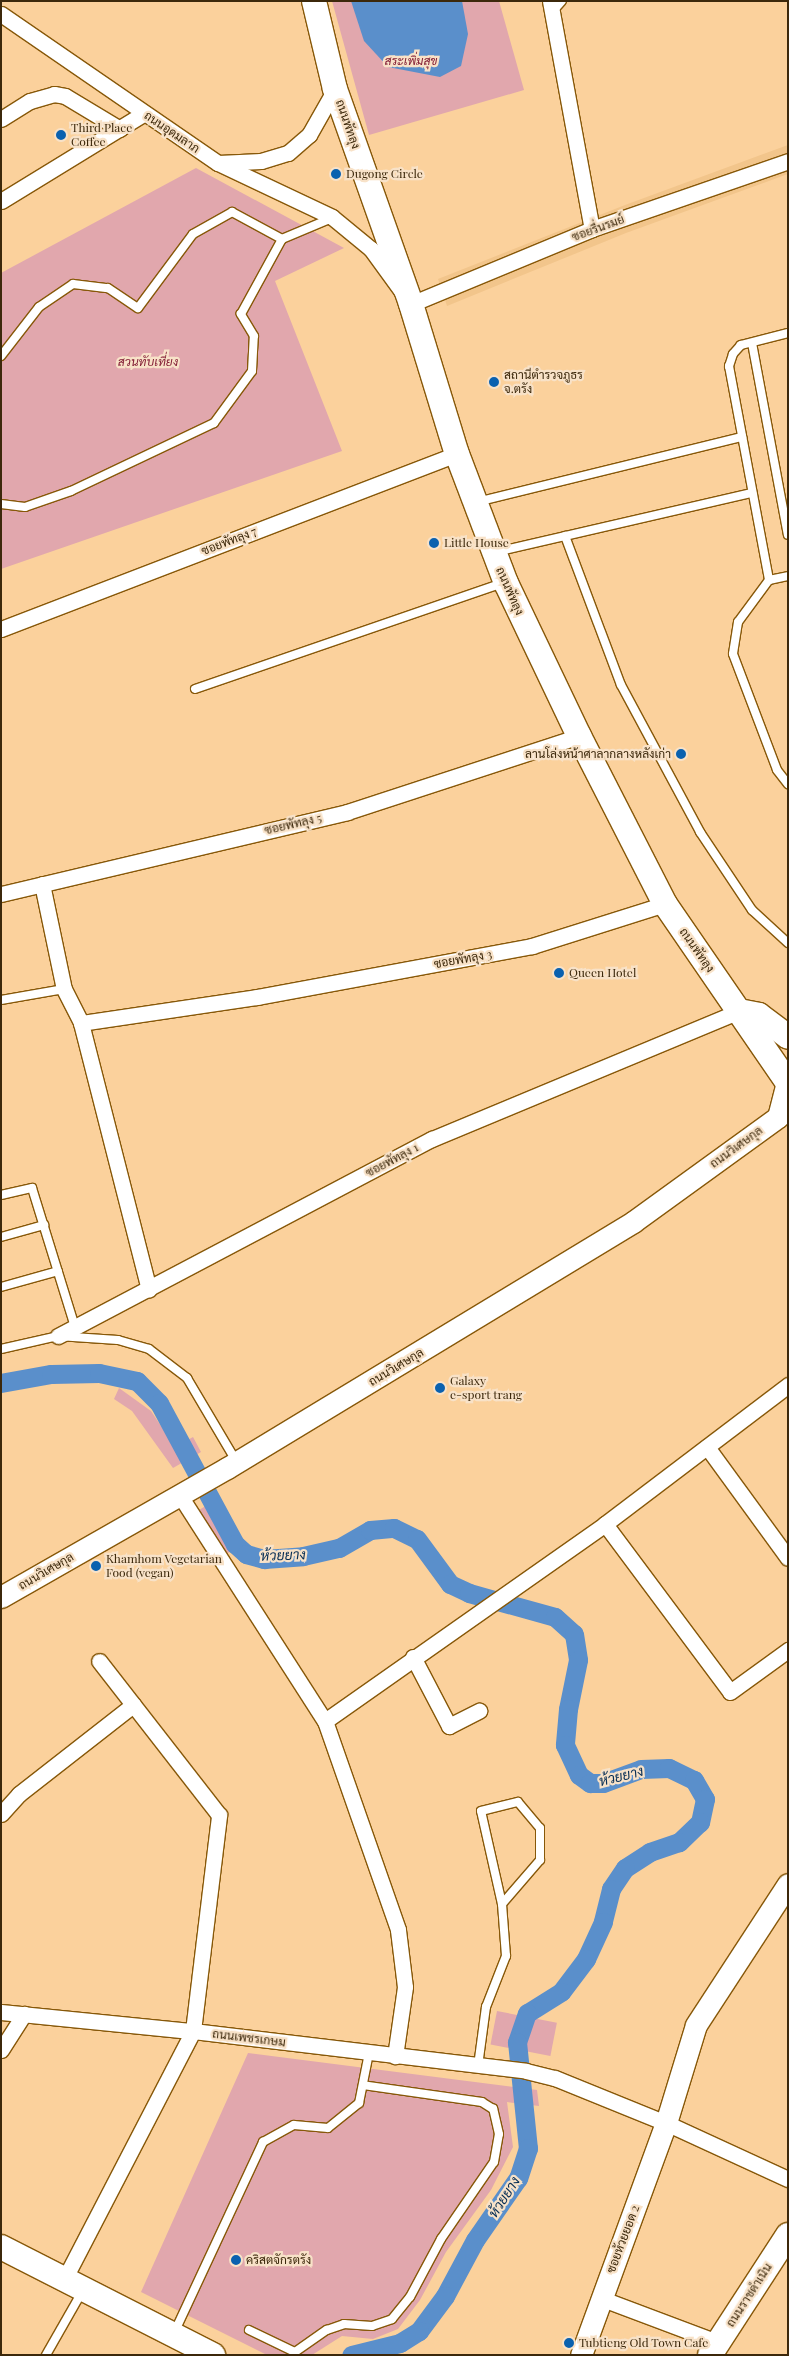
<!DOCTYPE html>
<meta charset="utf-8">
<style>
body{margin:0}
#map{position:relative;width:789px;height:2356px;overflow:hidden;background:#fbd19c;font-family:"Playfair Display",Sarabun,serif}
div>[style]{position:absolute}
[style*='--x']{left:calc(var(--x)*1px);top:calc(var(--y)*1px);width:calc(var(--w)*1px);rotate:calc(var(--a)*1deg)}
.built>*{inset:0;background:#f2c58b}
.green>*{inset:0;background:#e1a7ad;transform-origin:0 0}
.water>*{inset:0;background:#5a8fcb}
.canal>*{height:19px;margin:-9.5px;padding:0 9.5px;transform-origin:9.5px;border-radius:9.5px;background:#5a8fcb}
.roads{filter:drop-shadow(1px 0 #875809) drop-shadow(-1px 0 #875809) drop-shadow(0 1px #875809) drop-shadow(0 -1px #875809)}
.lane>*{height:8px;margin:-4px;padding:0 4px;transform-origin:4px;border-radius:4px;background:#fff}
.street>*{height:15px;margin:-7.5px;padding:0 7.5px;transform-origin:7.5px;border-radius:7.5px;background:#fff}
.secondary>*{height:21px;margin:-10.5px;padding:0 10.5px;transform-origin:10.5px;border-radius:10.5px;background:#fff}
.primary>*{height:24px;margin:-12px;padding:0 12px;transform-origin:12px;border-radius:12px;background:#fff}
.dots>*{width:14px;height:14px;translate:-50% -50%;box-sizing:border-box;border:2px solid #f8e2c8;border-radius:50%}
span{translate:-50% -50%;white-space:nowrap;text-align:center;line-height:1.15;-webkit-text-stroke:4.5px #f8e2c8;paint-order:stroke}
.park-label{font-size:12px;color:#841f36;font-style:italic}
.street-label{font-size:12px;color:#3c280b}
.poi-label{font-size:12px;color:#3c280b}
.left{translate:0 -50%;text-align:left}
.right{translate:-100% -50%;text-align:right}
.water-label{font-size:14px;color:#062d54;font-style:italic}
.frame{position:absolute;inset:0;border:2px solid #3c280b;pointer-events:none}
</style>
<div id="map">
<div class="built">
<i style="clip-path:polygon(788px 145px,788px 174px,626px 233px,447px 306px,438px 279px,625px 205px)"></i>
</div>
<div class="green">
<i style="clip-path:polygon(332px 1px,499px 1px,524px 90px,369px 135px)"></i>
<i style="clip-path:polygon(196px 168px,344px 248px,275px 281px,342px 451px,1px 569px,1px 273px)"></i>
<i style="clip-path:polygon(119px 1388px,151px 1411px,175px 1447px,193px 1437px,201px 1452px,173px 1468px,132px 1411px,114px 1399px)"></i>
<i style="clip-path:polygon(219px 1498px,224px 1507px,214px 1513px,234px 1549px,225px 1555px,199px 1510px)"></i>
<i style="left:497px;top:2011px;width:61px;height:34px;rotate:11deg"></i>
<i style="clip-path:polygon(248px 2053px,537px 2090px,539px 2106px,507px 2102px,513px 2147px,491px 2190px,446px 2252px,420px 2300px,398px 2329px,373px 2339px,342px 2336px,312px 2355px,267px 2355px,141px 2292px)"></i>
</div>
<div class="water">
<i style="clip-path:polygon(351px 1px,462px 1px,468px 34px,461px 66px,440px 77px,388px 67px,364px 41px)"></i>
</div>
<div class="canal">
<i style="--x:1;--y:1383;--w:51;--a:-10.2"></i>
<i style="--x:51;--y:1374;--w:48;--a:-1.2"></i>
<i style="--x:99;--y:1373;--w:39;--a:12"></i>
<i style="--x:137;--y:1381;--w:31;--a:45"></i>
<i style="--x:159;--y:1403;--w:160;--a:61.7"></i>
<i style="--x:235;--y:1544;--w:15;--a:42"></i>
<i style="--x:246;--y:1554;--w:19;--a:16"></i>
<i style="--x:264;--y:1559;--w:39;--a:-4"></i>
<i style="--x:303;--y:1556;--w:37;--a:-13"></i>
<i style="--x:339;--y:1548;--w:36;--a:-30"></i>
<i style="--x:370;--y:1530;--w:24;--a:-5"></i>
<i style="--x:394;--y:1528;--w:25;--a:26"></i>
<i style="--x:417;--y:1539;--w:56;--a:53.7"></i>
<i style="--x:450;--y:1584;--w:21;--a:25"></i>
<i style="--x:469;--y:1593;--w:89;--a:15.6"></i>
<i style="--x:555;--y:1617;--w:25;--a:42"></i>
<i style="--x:574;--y:1634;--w:26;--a:81"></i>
<i style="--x:578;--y:1660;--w:50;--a:101.5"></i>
<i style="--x:568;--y:1709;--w:36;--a:95"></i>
<i style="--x:565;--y:1745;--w:33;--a:65"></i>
<i style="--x:579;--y:1775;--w:14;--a:36"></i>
<i style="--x:590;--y:1783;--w:13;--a:0"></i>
<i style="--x:603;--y:1783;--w:40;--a:-20.2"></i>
<i style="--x:641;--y:1769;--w:28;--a:-2"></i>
<i style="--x:669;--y:1768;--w:28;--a:26"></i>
<i style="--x:694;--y:1780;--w:22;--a:60"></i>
<i style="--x:705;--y:1799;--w:24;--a:102"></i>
<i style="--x:700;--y:1822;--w:29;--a:136"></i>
<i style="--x:679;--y:1842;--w:31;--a:161"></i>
<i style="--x:650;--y:1852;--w:30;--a:147"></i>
<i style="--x:625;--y:1868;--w:25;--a:124"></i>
<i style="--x:611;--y:1889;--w:34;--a:104"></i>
<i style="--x:603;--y:1922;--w:41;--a:114.7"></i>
<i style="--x:586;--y:1959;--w:41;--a:127.1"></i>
<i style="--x:561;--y:1992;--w:40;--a:148"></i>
<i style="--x:527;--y:2013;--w:31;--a:109"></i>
<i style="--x:517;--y:2042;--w:107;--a:84.1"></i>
<i style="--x:528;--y:2148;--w:32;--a:108"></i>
<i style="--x:518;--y:2178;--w:75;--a:124.7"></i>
<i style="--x:475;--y:2240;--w:64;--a:118.2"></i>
<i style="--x:445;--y:2296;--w:44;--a:126.6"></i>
<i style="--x:419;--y:2331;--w:22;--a:148"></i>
<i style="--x:400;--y:2343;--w:50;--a:166.2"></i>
</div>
<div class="roads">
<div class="lane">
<i style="--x:553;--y:11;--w:13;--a:-48"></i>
<i style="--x:788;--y:333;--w:49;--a:165.7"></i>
<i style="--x:741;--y:345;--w:12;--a:132"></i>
<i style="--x:733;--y:354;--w:13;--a:108"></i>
<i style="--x:729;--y:366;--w:218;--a:79.4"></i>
<i style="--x:769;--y:580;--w:52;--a:126.4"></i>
<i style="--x:738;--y:622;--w:32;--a:99"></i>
<i style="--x:733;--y:654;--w:124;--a:69.2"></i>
<i style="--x:777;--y:770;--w:18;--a:52"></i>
<i style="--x:752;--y:343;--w:195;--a:79.4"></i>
<i style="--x:1;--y:356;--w:62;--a:-52.2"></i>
<i style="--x:39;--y:307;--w:41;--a:-34.1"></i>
<i style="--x:73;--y:284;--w:35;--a:7"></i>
<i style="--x:108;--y:288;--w:36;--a:34"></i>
<i style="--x:138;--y:308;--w:92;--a:-53.4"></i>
<i style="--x:193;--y:234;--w:45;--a:-29.4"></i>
<i style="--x:232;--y:212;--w:57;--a:28.4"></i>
<i style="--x:477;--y:502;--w:273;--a:-13.8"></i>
<i style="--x:1;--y:504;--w:24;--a:7"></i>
<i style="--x:25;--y:507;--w:49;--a:-19.2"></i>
<i style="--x:71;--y:491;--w:158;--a:-25.4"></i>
<i style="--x:214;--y:423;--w:64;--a:-53.8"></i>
<i style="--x:252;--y:371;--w:35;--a:-87"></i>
<i style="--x:254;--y:336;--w:26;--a:-121"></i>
<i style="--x:241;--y:314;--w:85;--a:-61.3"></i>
<i style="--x:282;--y:239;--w:54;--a:-22.8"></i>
<i style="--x:565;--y:536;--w:159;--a:69.4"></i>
<i style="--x:621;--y:685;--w:167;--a:61.7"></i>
<i style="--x:700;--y:832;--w:94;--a:56.3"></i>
<i style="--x:752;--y:910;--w:49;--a:42.5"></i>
<i style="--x:496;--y:552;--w:263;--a:-13"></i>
<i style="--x:769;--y:580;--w:19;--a:-12"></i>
<i style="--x:195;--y:689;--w:326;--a:-19"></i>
<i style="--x:1;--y:1000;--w:64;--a:-9.9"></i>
<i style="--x:1;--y:1195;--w:32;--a:-13"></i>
<i style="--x:32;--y:1188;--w:145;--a:72.8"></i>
<i style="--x:1;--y:1237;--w:45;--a:-15.6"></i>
<i style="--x:1;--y:1287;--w:59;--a:-15.7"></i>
<i style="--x:1;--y:1349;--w:58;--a:-12.8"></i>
<i style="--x:58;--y:1336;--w:60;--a:3.8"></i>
<i style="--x:118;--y:1340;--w:32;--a:16"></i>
<i style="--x:149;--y:1349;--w:48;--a:37.3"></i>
<i style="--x:187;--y:1378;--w:96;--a:59.4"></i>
<i style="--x:478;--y:2066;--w:60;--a:-82.3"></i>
<i style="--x:486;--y:2007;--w:55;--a:-68.6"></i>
<i style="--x:506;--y:1956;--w:52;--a:-94.4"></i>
<i style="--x:502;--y:1904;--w:95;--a:-102.7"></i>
<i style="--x:481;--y:1811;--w:38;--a:-14"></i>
<i style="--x:518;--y:1802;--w:34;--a:50"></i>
<i style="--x:540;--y:1828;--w:32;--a:90"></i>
<i style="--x:540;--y:1860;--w:58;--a:130.8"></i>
<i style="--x:249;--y:2330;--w:51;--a:25.6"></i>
<i style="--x:295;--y:2352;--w:39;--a:-35"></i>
<i style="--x:327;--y:2330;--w:18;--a:-19"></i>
<i style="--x:344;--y:2324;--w:28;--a:4"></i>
<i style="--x:372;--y:2326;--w:21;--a:-19"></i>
<i style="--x:392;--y:2319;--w:28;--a:-51"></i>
<i style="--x:410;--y:2297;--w:66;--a:-61.9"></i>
<i style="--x:441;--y:2239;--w:93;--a:-55.5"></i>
<i style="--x:494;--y:2162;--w:28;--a:-80"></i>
<i style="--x:499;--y:2134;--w:26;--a:-103"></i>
<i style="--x:493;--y:2109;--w:13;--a:-148"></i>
<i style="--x:482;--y:2102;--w:120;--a:-171.9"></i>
<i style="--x:174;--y:2333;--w:211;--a:-65"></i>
<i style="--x:263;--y:2142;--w:35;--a:-29"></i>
<i style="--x:294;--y:2125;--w:34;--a:5"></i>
<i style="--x:328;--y:2128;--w:40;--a:-39"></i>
<i style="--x:359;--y:2103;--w:51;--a:-78.7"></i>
<i style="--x:46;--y:2355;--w:73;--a:-60.3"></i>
</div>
<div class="street">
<i style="--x:550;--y:1;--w:232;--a:79.6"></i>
<i style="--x:1;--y:14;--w:263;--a:34.5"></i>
<i style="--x:218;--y:163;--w:43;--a:-2.7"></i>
<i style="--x:261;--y:161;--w:28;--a:-17"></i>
<i style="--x:288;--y:153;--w:28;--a:-41"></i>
<i style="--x:309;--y:135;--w:53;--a:-60.5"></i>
<i style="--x:1;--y:119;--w:34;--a:-32"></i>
<i style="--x:30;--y:101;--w:25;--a:-16"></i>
<i style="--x:54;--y:94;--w:11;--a:10"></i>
<i style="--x:65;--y:96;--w:64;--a:31"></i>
<i style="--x:218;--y:163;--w:126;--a:25.3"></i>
<i style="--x:332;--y:217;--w:50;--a:39.4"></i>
<i style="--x:371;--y:249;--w:68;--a:54"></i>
<i style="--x:411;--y:304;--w:196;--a:-22.5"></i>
<i style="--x:592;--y:229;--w:207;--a:-19.1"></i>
<i style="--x:1;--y:201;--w:167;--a:-31.5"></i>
<i style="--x:1;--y:629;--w:488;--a:-21"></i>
<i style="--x:42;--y:884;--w:107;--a:78.2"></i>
<i style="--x:64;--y:989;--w:38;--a:63"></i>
<i style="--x:81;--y:1023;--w:275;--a:75.7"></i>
<i style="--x:1;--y:894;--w:356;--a:-13.3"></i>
<i style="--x:347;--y:812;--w:244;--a:-18.1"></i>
<i style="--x:81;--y:1023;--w:178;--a:-8.4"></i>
<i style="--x:257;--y:997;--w:280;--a:-10.5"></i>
<i style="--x:532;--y:946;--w:139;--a:-17.5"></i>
<i style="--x:58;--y:1336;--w:423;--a:-27.8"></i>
<i style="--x:432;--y:1139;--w:333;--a:-22.6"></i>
<i style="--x:707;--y:1447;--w:137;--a:53.9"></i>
<i style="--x:179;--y:1494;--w:270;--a:57.3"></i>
<i style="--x:325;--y:1721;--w:221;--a:70.7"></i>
<i style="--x:398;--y:1930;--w:57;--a:83"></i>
<i style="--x:405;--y:1987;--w:70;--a:98.2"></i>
<i style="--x:605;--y:1524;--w:209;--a:53.3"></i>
<i style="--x:730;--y:1692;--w:72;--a:-35.9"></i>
<i style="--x:413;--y:1657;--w:78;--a:62.4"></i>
<i style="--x:449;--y:1726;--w:34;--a:-27"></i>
<i style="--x:325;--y:1721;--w:342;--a:-35.1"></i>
<i style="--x:605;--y:1524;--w:230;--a:-37.2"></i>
<i style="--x:1;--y:1814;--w:27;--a:-48"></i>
<i style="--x:19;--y:1794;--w:145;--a:-38"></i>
<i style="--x:1;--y:2012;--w:193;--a:5.7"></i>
<i style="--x:193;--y:2031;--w:335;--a:6.8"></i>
<i style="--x:526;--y:2071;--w:30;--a:14"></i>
<i style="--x:555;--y:2078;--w:120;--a:22.1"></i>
<i style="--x:666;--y:2123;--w:134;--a:24.7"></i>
<i style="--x:1;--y:2050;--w:43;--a:-57.4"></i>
<i style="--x:65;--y:2278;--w:278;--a:-62.6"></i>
<i style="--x:193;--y:2031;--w:218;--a:-83.1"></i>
<i style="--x:219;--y:1815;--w:195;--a:-127.9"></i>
<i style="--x:600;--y:2298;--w:125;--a:20.6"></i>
</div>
<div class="secondary">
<i style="--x:1;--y:1597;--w:260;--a:-29.7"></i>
<i style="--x:227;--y:1468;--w:475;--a:-31.2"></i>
<i style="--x:633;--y:1222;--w:179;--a:-35.9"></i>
<i style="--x:778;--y:1117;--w:40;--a:-75.6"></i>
<i style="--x:581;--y:2355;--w:247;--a:-69.9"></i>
<i style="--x:666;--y:2123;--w:102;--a:-73"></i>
<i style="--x:696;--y:2025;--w:168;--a:-56.9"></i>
</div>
<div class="primary">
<i style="--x:314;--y:1;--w:90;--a:76.6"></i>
<i style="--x:335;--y:89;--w:228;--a:70.5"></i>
<i style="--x:411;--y:304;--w:157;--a:73"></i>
<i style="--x:457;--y:454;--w:138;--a:69.2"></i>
<i style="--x:506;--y:583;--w:170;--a:64.5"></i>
<i style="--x:579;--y:736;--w:189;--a:62.9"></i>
<i style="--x:665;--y:904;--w:217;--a:55.5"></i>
<i style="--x:739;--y:1011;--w:20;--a:11"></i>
<i style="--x:759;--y:1015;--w:36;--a:37"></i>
<i style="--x:1;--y:2247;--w:238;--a:27"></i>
<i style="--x:710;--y:2355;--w:143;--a:-57"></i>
</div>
</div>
<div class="dots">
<i style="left:61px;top:135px;background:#0a61af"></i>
<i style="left:336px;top:174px;background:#0a61af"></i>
<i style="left:494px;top:382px;background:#0a61af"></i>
<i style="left:434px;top:543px;background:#0a61af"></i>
<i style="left:681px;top:754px;background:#0a61af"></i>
<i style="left:559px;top:973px;background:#0a61af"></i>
<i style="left:440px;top:1388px;background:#0a61af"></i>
<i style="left:96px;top:1566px;background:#0a61af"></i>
<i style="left:236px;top:2260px;background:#0a61af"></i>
<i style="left:569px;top:2343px;background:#0a61af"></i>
</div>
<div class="park-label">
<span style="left:411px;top:61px">สระเพิ่มสุข</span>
<span style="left:148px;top:362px">สวนทับเที่ยง</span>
</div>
<div class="street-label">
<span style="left:348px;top:124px;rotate:71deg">ถนนพัทลุง</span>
<span style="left:172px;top:132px;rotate:34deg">ถนนอุดมลาภ</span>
<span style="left:598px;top:228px;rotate:-20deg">ซอยรื่นรมย์</span>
<span style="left:229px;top:541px;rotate:-21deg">ซอยพัทลุง 7</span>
<span style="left:510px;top:591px;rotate:66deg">ถนนพัทลุง</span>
<span style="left:293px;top:824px;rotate:-13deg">ซอยพัทลุง 5</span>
<span style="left:697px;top:950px;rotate:55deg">ถนนพัทลุง</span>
<span style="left:463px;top:959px;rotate:-10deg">ซอยพัทลุง 3</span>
<span style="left:736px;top:1147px;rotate:-36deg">ถนนวิเศษกุล</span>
<span style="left:392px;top:1160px;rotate:-28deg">ซอยพัทลุง 1</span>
<span style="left:396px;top:1367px;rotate:-31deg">ถนนวิเศษกุล</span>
<span style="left:46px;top:1571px;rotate:-30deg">ถนนวิเศษกุล</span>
<span style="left:249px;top:2038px;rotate:7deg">ถนนเพชรเกษม</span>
<span style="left:623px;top:2239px;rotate:-69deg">ซอยห้วยยอด 2</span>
<span style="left:749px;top:2295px;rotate:-57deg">ถนนราชดำเนิน</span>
</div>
<div class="poi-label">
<span class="left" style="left:71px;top:135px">Third Place<br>Coffee</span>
<span class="left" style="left:346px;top:174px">Dugong Circle</span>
<span class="left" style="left:504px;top:382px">สถานีตำรวจภูธร<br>จ.ตรัง</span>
<span class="left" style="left:444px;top:543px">Little House</span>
<span class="right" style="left:671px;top:754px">ลานโล่งหน้าศาลากลางหลังเก่า</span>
<span class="left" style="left:569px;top:973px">Queen Hotel</span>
<span class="left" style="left:450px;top:1388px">Galaxy<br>e-sport trang</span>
<span class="left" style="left:106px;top:1566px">Khamhom Vegetarian<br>Food (vegan)</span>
<span class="left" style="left:246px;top:2260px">คริสตจักรตรัง</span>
<span class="left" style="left:579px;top:2343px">Tubtieng Old Town Cafe</span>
</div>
<div class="water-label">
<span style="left:283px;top:1555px;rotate:-2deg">ห้วยยาง</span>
<span style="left:621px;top:1776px;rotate:-14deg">ห้วยยาง</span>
<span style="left:504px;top:2197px;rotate:-57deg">ห้วยยาง</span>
</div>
<div class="frame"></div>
</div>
